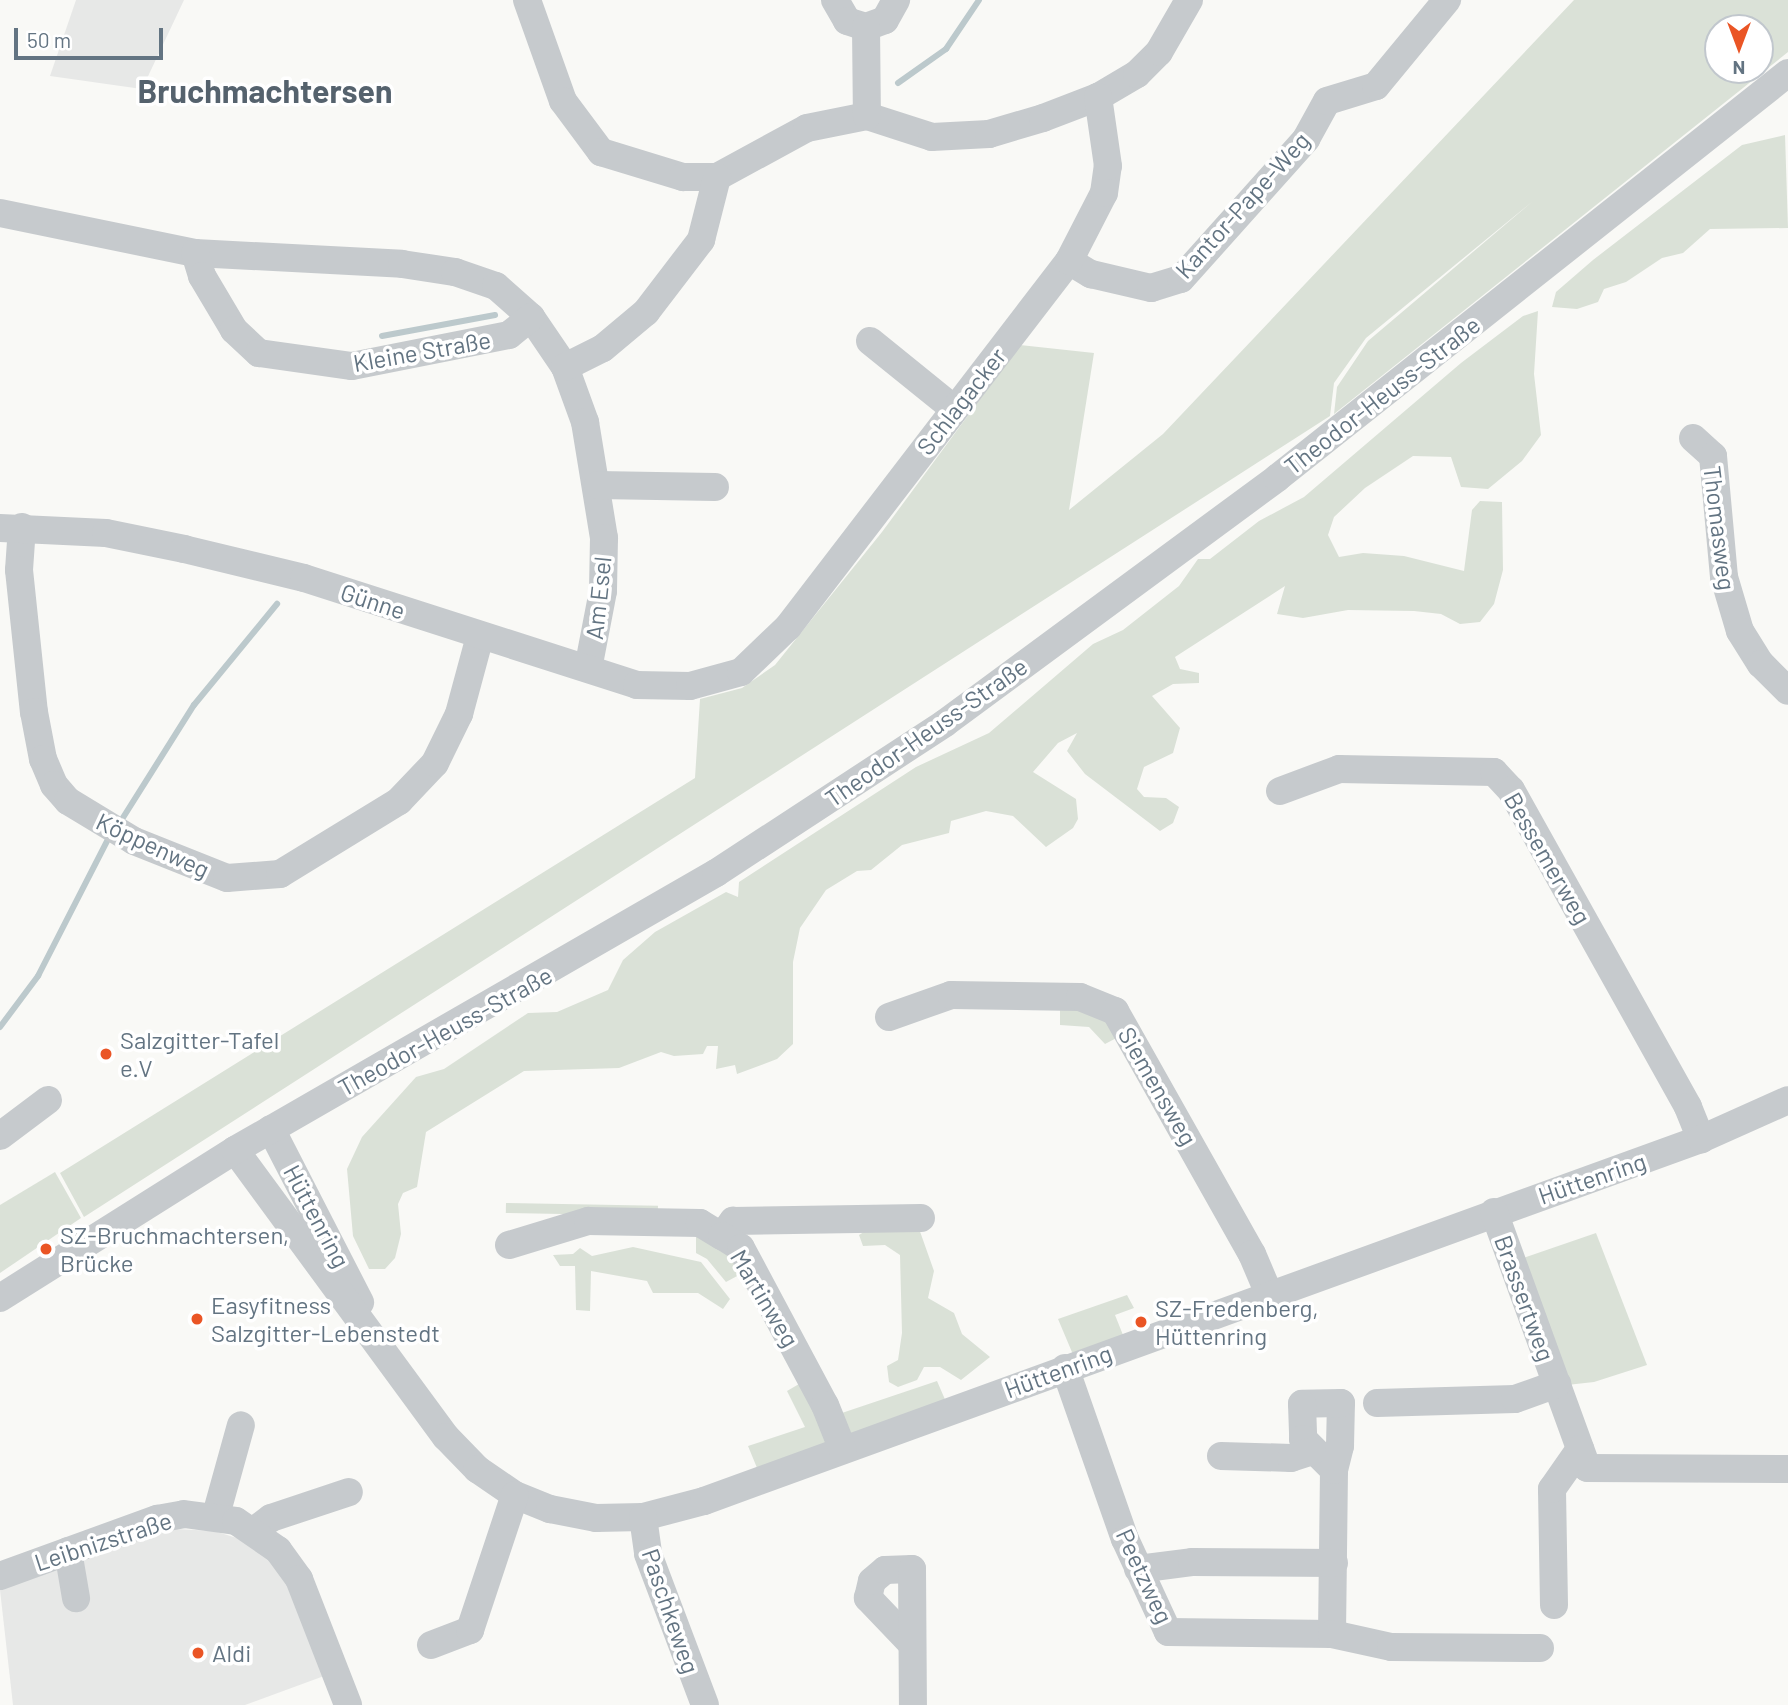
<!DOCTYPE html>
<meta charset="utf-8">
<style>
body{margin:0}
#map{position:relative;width:1788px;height:1705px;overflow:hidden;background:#f9f9f6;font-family:Barlow,sans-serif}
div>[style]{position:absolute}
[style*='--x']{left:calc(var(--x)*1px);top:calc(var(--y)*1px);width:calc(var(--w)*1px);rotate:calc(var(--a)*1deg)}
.built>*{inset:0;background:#e7e8e7}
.green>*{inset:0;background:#dae1d7;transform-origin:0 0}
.stream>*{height:6px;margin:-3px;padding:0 3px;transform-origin:3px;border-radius:3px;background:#bcc9cc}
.minor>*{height:28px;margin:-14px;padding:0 14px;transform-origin:14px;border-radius:14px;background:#c6cacd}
.dots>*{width:19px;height:19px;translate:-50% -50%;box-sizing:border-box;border:4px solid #fff;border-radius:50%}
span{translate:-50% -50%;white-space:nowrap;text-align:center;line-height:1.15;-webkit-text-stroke:7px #fff;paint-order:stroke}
.street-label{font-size:24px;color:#637482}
.poi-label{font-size:24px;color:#637482}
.left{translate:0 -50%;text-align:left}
.district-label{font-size:32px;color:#55626d;font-weight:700}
.north{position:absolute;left:1704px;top:14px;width:70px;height:70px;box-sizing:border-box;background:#fff;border:2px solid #c1c7cd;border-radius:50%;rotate:180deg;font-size:19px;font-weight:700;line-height:28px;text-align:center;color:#637482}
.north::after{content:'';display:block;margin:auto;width:24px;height:32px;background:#ea5525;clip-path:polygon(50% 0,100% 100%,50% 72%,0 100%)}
.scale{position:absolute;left:14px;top:28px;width:149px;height:32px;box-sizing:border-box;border:4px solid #637482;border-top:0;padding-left:9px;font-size:21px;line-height:24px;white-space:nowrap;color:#637482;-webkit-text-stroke:5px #fff;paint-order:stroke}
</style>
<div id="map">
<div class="built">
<i style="clip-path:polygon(76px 0,184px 0,142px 89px,50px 76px)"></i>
<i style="clip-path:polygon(176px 1529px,214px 1531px,240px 1539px,263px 1554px,284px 1578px,324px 1676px,245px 1705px,13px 1705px,0 1590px,92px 1553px)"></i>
</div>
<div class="green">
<i style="clip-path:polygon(evenodd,1574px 0,1788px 0,1788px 52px,1334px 414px,1337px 387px,1368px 341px,1533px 201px,1366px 338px,1334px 383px,1330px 416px,84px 1217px,60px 1173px,695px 778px,700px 699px,742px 688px,775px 665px,882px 532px,1020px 345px,1094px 353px,1069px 510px,1163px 434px,1574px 0,1718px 28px,1760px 28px,1760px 70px,1718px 70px,1718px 28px)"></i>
<i style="clip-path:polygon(1785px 135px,1788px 228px,1710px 229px,1683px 253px,1662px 258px,1626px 282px,1604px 289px,1598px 302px,1577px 309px,1552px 307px,1556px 292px,1593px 260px,1742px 145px)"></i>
<i style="clip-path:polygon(1538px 311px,1534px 374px,1541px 435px,1522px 461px,1488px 489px,1461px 487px,1451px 457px,1413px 456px,1365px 488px,1334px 517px,1328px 535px,1339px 557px,1363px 553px,1404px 556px,1464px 571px,1472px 510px,1480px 501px,1502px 502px,1503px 570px,1494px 604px,1480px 622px,1460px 624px,1441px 614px,1414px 611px,1348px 610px,1303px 618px,1277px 614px,1285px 586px,1175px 657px,1180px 669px,1199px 673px,1199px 683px,1173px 684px,1152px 696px,1180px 728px,1173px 753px,1144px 767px,1137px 789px,1144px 797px,1166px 798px,1179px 807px,1173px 823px,1160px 831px,1085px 774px,1067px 751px,1077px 733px,1058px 743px,1033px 772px,1076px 799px,1078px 819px,1073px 828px,1046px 847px,1013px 816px,986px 811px,951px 821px,949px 833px,902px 845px,871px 870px,857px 871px,826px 890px,800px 928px,793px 962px,793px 1044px,777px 1059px,737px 1074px,735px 1065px,716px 1069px,718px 1046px,707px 1046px,703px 1054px,674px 1056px,661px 1052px,619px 1068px,524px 1071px,426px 1132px,417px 1187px,403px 1193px,398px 1204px,401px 1234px,395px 1258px,385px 1269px,369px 1269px,353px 1236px,347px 1169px,362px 1137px,416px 1077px,444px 1069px,528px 1013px,557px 1012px,608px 990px,623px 960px,655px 932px,726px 892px,738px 897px,739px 882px,916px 767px,989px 733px,1093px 644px,1123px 630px,1179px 586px,1198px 559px,1210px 559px,1259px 521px,1304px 497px,1461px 363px,1523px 316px)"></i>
<i style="clip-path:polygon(1060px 995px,1128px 1032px,1105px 1044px,1089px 1027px,1060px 1025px)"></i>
<i style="clip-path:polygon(55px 1172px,81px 1218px,0 1273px,0 1205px)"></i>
<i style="left:506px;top:1203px;width:152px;height:10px;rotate:1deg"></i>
<i style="clip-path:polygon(696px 1222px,752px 1268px,726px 1282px,707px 1259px,696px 1253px)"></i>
<i style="clip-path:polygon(917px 1223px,934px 1271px,928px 1298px,954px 1313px,962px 1334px,990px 1357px,961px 1380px,940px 1367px,924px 1367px,917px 1380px,898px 1387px,889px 1382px,887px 1366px,898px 1360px,902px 1333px,900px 1255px,885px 1245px,863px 1246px,859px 1235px,872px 1227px)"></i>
<i style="clip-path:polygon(1596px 1233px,1647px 1365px,1594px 1382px,1558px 1386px,1512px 1262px)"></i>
<i style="clip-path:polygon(633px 1247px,701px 1262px,730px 1299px,723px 1309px,698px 1293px,653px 1293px,647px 1281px,591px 1271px,590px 1311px,576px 1310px,575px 1266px,560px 1266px,553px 1255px,573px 1254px,580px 1248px,592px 1256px)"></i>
<i style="clip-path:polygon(1127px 1295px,1134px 1308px,1115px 1315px,1127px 1345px,1077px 1364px,1058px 1319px)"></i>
<i style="clip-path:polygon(811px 1377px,830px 1417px,937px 1381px,950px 1411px,762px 1480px,748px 1446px,805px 1427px,787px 1391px)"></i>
</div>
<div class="stream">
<i style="--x:898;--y:83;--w:59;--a:-35.3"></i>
<i style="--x:946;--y:49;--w:59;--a:-56"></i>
<i style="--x:382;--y:336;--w:115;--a:-10.5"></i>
<i style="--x:119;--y:824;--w:141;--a:-57.8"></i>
<i style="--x:194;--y:705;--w:131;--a:-50.6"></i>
<i style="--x:0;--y:1027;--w:64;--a:-53.3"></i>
<i style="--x:38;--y:976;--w:158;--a:-62.9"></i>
</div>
<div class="minor">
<i style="--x:527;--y:0;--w:107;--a:70.4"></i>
<i style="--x:563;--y:101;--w:64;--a:53.3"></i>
<i style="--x:601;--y:152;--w:86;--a:17"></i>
<i style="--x:683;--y:177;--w:34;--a:0"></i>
<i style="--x:717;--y:177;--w:102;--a:-28.6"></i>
<i style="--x:807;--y:128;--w:61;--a:-11.3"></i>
<i style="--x:867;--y:116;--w:68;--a:17.9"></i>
<i style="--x:932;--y:137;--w:57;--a:-3"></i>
<i style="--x:989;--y:134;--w:56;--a:-16.5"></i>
<i style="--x:1043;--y:118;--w:59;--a:-20.9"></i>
<i style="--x:1098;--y:97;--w:45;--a:-30.5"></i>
<i style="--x:1137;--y:74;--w:31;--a:-45"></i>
<i style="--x:1159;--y:52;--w:60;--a:-60"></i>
<i style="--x:835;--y:0;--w:24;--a:60"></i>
<i style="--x:847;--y:21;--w:20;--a:18"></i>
<i style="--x:866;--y:27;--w:20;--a:-20"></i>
<i style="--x:885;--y:20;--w:23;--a:-61"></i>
<i style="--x:866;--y:27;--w:89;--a:89.4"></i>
<i style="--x:0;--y:213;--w:199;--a:11.6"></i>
<i style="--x:195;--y:253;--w:207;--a:3"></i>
<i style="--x:402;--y:264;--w:54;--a:8.6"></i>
<i style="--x:455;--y:272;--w:43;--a:18.9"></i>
<i style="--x:496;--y:286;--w:47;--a:41.5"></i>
<i style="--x:531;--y:317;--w:60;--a:55.8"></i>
<i style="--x:565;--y:367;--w:59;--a:70"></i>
<i style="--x:585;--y:422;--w:118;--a:80.7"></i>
<i style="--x:604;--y:538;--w:53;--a:91.1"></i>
<i style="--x:603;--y:591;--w:79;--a:100.9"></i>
<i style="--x:195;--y:253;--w:24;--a:73"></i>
<i style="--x:202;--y:276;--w:63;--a:59.3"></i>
<i style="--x:234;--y:330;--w:34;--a:43"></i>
<i style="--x:259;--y:353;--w:94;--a:8"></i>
<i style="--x:352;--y:366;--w:160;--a:-11.2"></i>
<i style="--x:509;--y:335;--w:28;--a:-39"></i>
<i style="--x:1069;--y:261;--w:26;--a:31"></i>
<i style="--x:1091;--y:274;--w:62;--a:13.1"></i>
<i style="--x:1151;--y:288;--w:31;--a:-17"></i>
<i style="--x:1181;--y:279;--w:188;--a:-48.2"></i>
<i style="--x:1306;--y:139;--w:43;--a:-61.1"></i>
<i style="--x:1327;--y:101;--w:51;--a:-17"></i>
<i style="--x:1376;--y:86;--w:112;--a:-50.5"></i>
<i style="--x:870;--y:341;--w:108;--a:39"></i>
<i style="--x:565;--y:367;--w:42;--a:-26.6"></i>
<i style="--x:603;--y:348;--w:56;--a:-39.9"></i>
<i style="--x:646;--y:312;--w:91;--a:-52.6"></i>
<i style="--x:701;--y:240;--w:65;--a:-75.7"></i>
<i style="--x:1693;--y:438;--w:27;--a:42"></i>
<i style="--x:1713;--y:456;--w:121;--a:84.8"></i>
<i style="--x:1724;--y:577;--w:56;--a:73.5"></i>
<i style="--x:1740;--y:631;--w:39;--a:58"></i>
<i style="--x:1761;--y:664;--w:38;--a:45"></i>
<i style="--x:598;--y:485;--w:117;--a:1"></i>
<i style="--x:22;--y:527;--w:43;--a:94"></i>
<i style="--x:19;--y:570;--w:143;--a:84"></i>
<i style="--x:34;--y:712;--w:48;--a:79.2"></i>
<i style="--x:43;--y:759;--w:28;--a:67"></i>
<i style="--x:54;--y:785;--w:21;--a:49"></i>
<i style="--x:68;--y:801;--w:77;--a:31.2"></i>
<i style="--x:134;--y:841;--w:100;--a:21.7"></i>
<i style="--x:227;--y:878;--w:53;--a:-4.3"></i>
<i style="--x:280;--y:874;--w:140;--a:-31.5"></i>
<i style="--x:399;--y:801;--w:52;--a:-46.5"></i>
<i style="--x:435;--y:763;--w:55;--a:-63.9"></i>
<i style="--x:459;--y:714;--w:81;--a:-74.9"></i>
<i style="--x:0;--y:528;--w:106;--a:2.7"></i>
<i style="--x:106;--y:533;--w:80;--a:11.6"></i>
<i style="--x:184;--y:549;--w:123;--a:13.6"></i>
<i style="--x:304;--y:578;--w:350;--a:17.8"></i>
<i style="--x:637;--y:685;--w:53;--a:1.1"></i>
<i style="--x:690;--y:686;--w:53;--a:-15.4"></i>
<i style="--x:741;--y:672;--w:65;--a:-43.8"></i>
<i style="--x:788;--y:627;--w:461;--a:-52.5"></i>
<i style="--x:1069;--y:261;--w:76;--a:-62.8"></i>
<i style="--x:1104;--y:193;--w:27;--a:-82"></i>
<i style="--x:1108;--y:166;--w:70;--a:-98.2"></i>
<i style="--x:1280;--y:791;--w:63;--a:-20.4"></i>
<i style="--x:1339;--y:769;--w:155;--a:1.1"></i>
<i style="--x:1494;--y:772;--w:25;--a:47"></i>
<i style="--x:1511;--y:790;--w:363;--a:60.8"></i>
<i style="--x:1688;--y:1107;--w:35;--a:68"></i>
<i style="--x:889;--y:1017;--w:66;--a:-19.5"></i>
<i style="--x:951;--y:995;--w:129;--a:0.9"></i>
<i style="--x:1080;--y:997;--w:38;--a:22"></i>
<i style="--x:1115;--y:1011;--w:279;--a:60.6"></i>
<i style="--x:1252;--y:1254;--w:43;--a:67"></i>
<i style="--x:271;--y:1129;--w:195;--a:62.8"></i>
<i style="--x:0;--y:1136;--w:60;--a:-36.9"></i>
<i style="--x:235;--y:1150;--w:356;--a:53.7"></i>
<i style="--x:446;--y:1437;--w:45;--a:45.9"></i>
<i style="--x:477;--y:1469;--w:46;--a:34.4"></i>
<i style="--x:515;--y:1495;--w:38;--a:22"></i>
<i style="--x:550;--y:1509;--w:47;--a:11.1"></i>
<i style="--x:596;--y:1518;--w:47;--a:-1.2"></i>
<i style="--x:643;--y:1517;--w:63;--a:-14.7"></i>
<i style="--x:704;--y:1501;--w:1061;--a:-19.96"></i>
<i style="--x:1701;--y:1139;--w:95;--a:-24.1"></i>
<i style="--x:1494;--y:1212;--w:272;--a:70"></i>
<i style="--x:1587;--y:1468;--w:201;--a:0.3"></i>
<i style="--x:722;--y:1236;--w:19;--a:-54"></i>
<i style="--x:733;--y:1221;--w:188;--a:-0.9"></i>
<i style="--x:509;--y:1245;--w:83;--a:-16.9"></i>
<i style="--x:588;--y:1221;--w:112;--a:1"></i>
<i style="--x:700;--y:1223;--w:26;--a:31"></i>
<i style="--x:722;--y:1236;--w:22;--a:32"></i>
<i style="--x:741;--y:1248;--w:178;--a:61.9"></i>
<i style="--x:825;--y:1405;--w:48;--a:68.2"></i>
<i style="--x:0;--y:1298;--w:278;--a:-32.2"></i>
<i style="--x:235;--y:1150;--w:555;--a:-29.94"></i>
<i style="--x:716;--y:873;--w:274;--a:-33.2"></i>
<i style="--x:945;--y:723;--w:413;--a:-36.4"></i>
<i style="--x:1277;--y:478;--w:652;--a:-38.4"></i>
<i style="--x:1065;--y:1368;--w:181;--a:70.7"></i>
<i style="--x:1125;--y:1539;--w:102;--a:65.2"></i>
<i style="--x:1168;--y:1632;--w:164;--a:0.7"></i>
<i style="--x:1332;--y:1634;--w:164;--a:-89.3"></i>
<i style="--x:1334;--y:1470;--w:25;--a:-76"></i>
<i style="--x:1340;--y:1446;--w:43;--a:-88.7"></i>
<i style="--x:1341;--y:1403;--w:39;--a:179"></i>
<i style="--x:1302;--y:1404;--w:35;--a:88"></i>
<i style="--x:1303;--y:1439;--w:44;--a:45"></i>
<i style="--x:1377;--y:1403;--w:138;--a:-1.7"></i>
<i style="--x:1515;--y:1399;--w:45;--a:-19.7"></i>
<i style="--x:1221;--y:1456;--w:70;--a:1.6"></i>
<i style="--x:1291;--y:1458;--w:22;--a:-18"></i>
<i style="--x:216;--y:1515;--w:93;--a:-74.5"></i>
<i style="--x:643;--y:1517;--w:37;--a:82"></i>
<i style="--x:648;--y:1554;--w:161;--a:69.3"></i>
<i style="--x:255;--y:1530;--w:20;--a:-37"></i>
<i style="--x:271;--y:1518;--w:82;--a:-18.4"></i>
<i style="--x:68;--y:1551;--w:48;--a:80.3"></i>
<i style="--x:1138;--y:1569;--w:54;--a:-7.4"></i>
<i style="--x:1192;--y:1562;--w:142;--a:0.4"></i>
<i style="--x:0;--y:1576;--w:167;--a:-20"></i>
<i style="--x:157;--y:1519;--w:27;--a:-10"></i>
<i style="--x:184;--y:1514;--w:52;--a:7.7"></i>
<i style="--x:236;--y:1521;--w:51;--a:34.6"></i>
<i style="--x:278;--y:1550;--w:36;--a:54"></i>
<i style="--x:299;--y:1579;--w:135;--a:68.7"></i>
<i style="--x:1554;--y:1605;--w:116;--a:-91"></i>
<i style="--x:1552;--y:1489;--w:49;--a:-55"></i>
<i style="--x:1332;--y:1634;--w:60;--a:12.4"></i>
<i style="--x:1391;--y:1647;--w:149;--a:0.4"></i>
<i style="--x:912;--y:1644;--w:64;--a:-133.7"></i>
<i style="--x:868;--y:1598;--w:17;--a:-77"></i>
<i style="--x:872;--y:1581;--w:17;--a:-40"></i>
<i style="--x:885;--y:1570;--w:27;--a:-2"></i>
<i style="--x:912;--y:1569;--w:136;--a:89.6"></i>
<i style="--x:431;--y:1645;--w:42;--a:-21"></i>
<i style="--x:470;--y:1630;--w:142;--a:-71.6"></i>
</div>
<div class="dots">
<i style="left:106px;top:1054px;background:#ea5525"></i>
<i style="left:46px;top:1249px;background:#ea5525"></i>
<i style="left:197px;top:1319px;background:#ea5525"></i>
<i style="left:1141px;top:1322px;background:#ea5525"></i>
<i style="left:198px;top:1653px;background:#ea5525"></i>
</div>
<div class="street-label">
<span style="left:1242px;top:205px;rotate:-48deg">Kantor-Pape-Weg</span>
<span style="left:422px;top:351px;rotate:-10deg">Kleine Straße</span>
<span style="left:1382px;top:395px;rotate:-38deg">Theodor-Heuss-Straße</span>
<span style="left:961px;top:401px;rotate:-52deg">Schlagacker</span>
<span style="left:1720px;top:528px;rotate:83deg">Thomasweg</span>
<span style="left:598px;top:598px;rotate:-84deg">Am Esel</span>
<span style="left:373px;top:601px;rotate:18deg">Günne</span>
<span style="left:926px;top:732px;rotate:-35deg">Theodor-Heuss-Straße</span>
<span style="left:153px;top:845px;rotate:25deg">Köppenweg</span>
<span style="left:1548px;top:858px;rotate:60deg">Bessemerweg</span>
<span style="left:445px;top:1031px;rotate:-29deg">Theodor-Heuss-Straße</span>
<span style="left:1158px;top:1086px;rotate:60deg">Siemensweg</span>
<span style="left:1592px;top:1178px;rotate:-19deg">Hüttenring</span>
<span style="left:317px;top:1216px;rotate:62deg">Hüttenring</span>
<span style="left:765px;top:1298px;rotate:59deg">Martinweg</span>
<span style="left:1525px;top:1298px;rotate:70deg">Brassertweg</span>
<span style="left:1058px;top:1371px;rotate:-20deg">Hüttenring</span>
<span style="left:103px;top:1541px;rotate:-18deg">Leibnizstraße</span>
<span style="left:1145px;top:1576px;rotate:65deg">Peetzweg</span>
<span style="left:671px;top:1611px;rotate:71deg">Paschkeweg</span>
</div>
<div class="poi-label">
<span class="left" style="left:120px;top:1054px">Salzgitter-Tafel<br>e.V</span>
<span class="left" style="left:60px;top:1249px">SZ-Bruchmachtersen,<br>Brücke</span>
<span class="left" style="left:211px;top:1319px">Easyfitness<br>Salzgitter-Lebenstedt</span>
<span class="left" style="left:1155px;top:1322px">SZ-Fredenberg,<br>Hüttenring</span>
<span class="left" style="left:212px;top:1653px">Aldi</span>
</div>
<div class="district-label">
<span style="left:265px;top:90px">Bruchmachtersen</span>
</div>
<div class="north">N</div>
<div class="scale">50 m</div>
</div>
